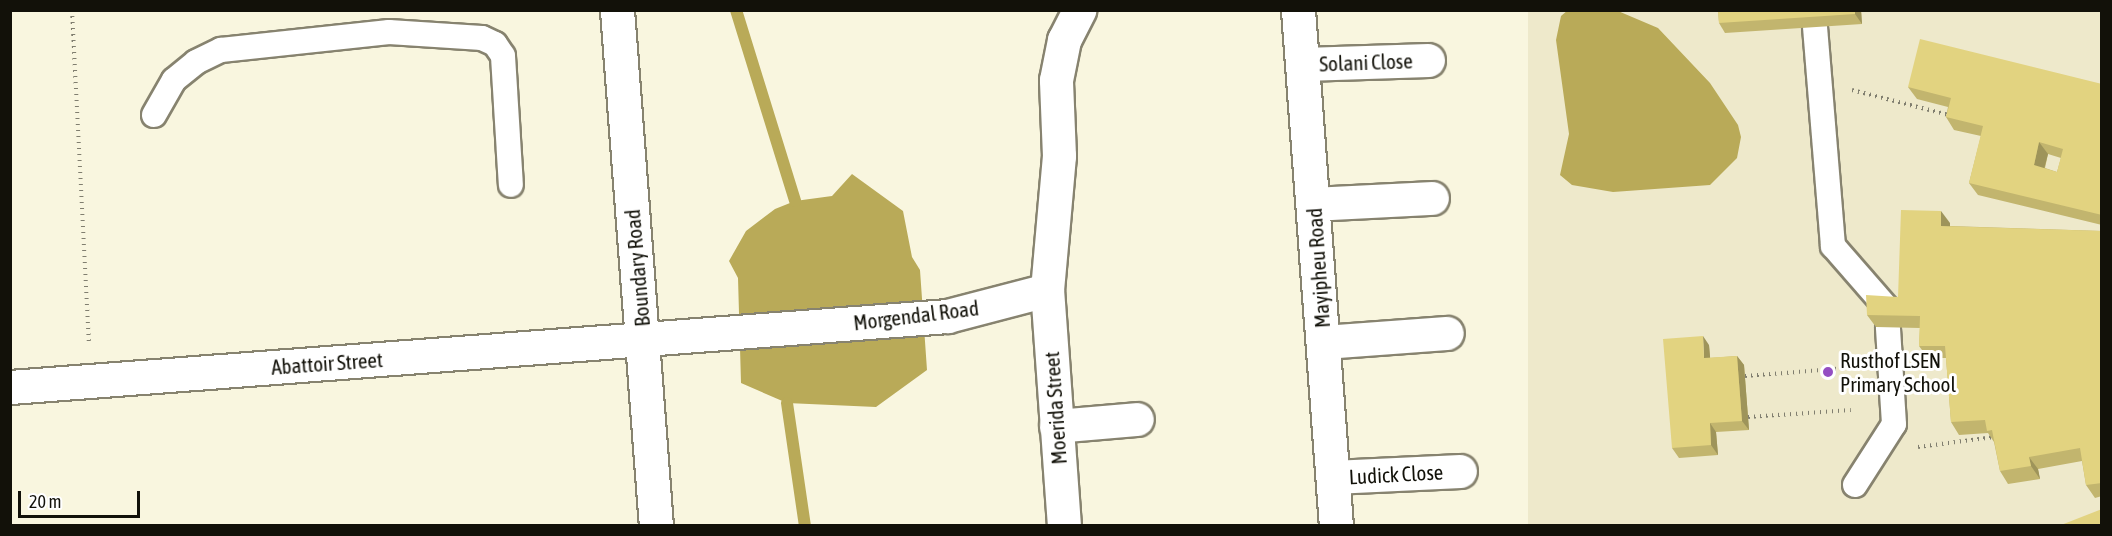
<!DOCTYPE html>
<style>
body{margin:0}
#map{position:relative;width:2112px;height:536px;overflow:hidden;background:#f9f6df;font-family:"Asap Condensed",sans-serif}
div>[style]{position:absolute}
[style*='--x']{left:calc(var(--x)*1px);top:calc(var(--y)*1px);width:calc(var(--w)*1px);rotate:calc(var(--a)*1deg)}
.built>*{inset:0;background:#eee9cb;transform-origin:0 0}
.water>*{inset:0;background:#b9aa58}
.stream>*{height:12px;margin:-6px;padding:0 6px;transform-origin:6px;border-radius:6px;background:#b9aa58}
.path>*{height:4px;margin-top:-2px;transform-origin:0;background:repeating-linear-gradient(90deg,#807e6f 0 1.5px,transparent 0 6px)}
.roads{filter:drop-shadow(2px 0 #87836f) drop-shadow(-2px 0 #87836f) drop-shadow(0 2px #87836f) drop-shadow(0 -2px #87836f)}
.service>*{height:24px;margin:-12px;padding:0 12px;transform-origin:12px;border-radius:12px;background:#fff}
.minor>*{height:33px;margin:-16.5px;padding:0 16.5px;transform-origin:16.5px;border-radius:16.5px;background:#fff}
.wall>*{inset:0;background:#c2b56e}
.shaded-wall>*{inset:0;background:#9e945a}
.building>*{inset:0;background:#e2d380}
.dots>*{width:16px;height:16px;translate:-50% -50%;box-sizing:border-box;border:3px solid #fff;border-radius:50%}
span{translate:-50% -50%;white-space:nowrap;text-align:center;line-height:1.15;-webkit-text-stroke:6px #fff;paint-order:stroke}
.street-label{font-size:21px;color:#121109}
.poi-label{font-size:21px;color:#121109}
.left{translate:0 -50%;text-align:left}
.frame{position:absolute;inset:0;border:12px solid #121109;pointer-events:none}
.scale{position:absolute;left:18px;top:491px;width:122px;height:27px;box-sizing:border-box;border:3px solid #121109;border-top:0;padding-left:8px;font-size:18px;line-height:21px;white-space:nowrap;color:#121109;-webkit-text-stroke:4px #fff;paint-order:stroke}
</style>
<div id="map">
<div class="built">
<i style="left:1528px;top:11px;width:573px;height:515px"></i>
</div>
<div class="water">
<i style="clip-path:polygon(1568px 10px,1618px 11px,1658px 28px,1710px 83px,1738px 125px,1741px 137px,1737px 158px,1710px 185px,1613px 192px,1572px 185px,1560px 175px,1569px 134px,1556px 40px,1561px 16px)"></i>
<i style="clip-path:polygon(852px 174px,903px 211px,912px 257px,920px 270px,927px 370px,876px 407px,787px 403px,741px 383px,738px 278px,729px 261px,746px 231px,775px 209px,795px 201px,832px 196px)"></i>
</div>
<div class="stream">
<i style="--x:736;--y:10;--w:200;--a:72.8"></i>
<i style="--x:787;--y:403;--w:124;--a:81.7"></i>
</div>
<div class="path">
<i style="--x:72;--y:10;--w:334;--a:87.1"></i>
<i style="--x:1852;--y:90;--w:100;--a:14.5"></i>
<i style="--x:1745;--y:376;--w:101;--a:-4.5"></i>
<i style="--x:1748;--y:417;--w:103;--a:-3.9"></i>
<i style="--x:1918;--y:447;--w:77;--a:-7.5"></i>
</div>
<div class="roads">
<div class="service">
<i style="--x:1815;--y:27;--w:220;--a:85.3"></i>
<i style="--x:1833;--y:246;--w:82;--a:48.9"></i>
<i style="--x:154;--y:115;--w:40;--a:-60.3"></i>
<i style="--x:174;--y:80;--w:28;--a:-39"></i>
<i style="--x:196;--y:62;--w:28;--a:-26"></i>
<i style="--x:221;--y:50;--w:169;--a:-6.1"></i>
<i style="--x:389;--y:32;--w:93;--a:3.7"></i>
<i style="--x:482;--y:38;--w:14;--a:25"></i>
<i style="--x:495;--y:44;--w:14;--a:56"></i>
<i style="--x:503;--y:56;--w:129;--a:86.5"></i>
<i style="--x:1855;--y:485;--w:72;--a:-57.4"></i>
<i style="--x:1894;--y:424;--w:96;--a:-93.6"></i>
</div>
<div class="minor">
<i style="--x:617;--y:10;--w:517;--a:85.68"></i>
<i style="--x:1298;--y:10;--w:517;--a:85.79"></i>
<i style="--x:1304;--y:64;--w:124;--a:-1.8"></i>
<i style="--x:1313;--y:204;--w:119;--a:-2.9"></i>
<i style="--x:1323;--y:342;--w:124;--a:-4.2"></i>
<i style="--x:10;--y:387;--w:940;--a:-4.33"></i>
<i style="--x:947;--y:316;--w:103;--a:-14.6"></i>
<i style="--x:1056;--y:426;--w:81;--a:-4.9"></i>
<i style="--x:1333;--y:477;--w:127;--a:-2.7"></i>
<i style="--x:1064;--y:526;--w:237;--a:-94.1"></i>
<i style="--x:1047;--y:290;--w:135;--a:-84.9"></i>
<i style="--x:1059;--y:156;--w:76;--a:-92.3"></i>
<i style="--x:1056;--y:80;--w:41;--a:-78.7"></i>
<i style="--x:1064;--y:40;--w:34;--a:-63"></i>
</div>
</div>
<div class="wall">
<i style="clip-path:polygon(1718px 10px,1861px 10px,1862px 24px,1725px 33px,1719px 23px)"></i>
<i style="clip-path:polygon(evenodd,2102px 84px,2102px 225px,1978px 195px,1969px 183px,1981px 136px,1954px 130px,1946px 117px,1948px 107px,1917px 99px,1908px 87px,2102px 84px,2048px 154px,2061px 158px,2057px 172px,2045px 168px,2048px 154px)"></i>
<i style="clip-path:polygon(1950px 223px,1950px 226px,2102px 231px,2102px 496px,2095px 498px,2086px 485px,2082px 461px,2038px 469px,2040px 479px,2008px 484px,2000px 471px,1994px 442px,1988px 433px,1959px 435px,1951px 422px,1946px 358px,1928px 358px,1919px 346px,1920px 328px,1876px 327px,1867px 315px,1898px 297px)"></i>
<i style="clip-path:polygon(1709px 345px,1710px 358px,1737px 356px,1744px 365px,1749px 430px,1716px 432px,1718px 455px,1679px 458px,1672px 448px)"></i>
</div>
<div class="shaded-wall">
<i style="clip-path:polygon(1855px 10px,1861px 10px,1862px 24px,1855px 14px)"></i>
<i style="clip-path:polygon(2039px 142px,2048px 154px,2042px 177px,2034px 165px)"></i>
<i style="clip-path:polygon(1941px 211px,1950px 223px,1950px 238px,1941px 226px)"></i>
<i style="clip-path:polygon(1703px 336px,1709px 345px,1711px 368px,1704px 358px)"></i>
<i style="clip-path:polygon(1737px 356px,1744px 365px,1749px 430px,1742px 421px)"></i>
<i style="clip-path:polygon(1710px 423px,1716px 432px,1718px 455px,1711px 445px)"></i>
<i style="clip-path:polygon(2029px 457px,2038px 469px,2040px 479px,2031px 466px)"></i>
</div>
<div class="building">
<i style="clip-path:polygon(1718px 10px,1855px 10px,1855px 14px,1719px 23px)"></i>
<i style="clip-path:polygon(evenodd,1920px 39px,2102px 84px,2102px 215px,1969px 183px,1983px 126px,1946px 117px,1951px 98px,1908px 87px,1920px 39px,2039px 142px,2063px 149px,2057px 172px,2034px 165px,2039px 142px)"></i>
<i style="clip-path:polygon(1901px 210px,1941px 211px,1941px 226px,2102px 231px,2102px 483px,2086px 485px,2080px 448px,2029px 457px,2031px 466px,2000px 471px,1992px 430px,1987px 431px,1985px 420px,1951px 422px,1945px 346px,1919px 346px,1920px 316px,1867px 315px,1866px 295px,1898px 297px)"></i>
<i style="clip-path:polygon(1703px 336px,1704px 358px,1737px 356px,1742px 421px,1710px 423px,1711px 445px,1672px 448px,1663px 339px)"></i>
<i style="clip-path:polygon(2102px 509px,2102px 525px,2061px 525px)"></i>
</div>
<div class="dots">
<i style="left:1828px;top:372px;background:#944ec2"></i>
</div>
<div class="street-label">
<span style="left:1366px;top:62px;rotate:-2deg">Solani Close</span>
<span style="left:637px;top:268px;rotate:-95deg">Boundary Road</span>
<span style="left:1318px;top:268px;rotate:-94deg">Mayipheu Road</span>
<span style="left:916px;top:315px;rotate:-7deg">Morgendal Road</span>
<span style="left:327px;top:363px;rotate:-4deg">Abattoir Street</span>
<span style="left:1055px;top:408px;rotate:-94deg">Moerida Street</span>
<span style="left:1396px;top:474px;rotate:-3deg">Ludick Close</span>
</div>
<div class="poi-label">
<span class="left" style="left:1840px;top:372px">Rusthof LSEN<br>Primary School</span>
</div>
<div class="frame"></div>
<div class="scale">20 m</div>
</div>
